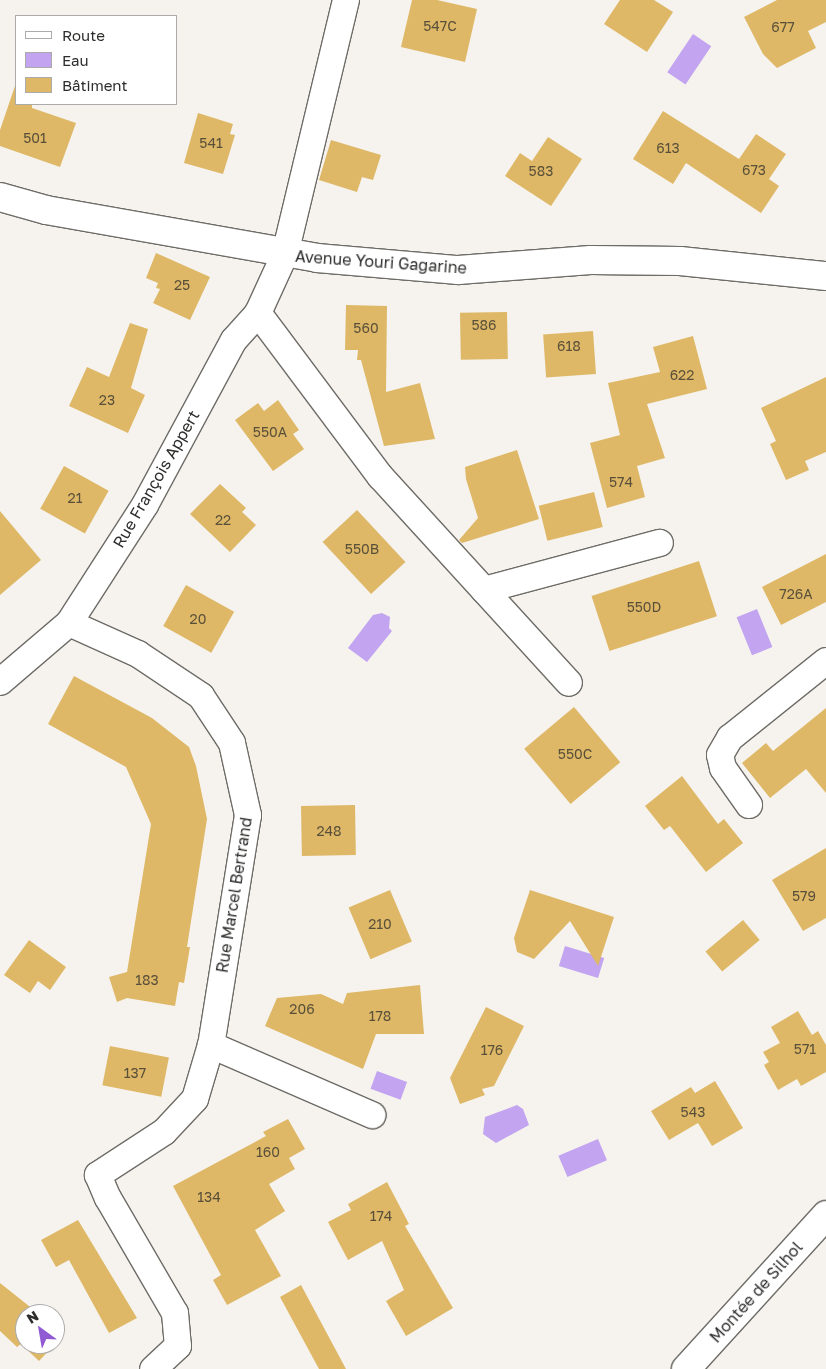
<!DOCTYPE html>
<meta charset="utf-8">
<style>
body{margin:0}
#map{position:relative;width:826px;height:1369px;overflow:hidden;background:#f6f3ee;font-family:"Golos Text",sans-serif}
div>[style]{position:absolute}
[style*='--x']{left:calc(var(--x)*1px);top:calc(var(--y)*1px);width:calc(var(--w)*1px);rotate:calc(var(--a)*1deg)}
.water>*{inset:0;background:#c2a4f0;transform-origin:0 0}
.building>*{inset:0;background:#deb866;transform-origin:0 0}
.roads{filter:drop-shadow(1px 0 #6e6c67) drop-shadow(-1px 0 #6e6c67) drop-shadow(0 1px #6e6c67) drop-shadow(0 -1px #6e6c67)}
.street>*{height:26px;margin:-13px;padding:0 13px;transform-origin:13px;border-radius:13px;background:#fff}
.secondary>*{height:28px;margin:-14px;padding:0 14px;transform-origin:14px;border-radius:14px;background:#fff}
span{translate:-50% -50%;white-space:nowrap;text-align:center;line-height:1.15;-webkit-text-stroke:4px #fff;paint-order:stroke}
.number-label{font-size:14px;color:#5a503a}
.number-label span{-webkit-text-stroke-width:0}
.street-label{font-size:16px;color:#2e2d2c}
.legend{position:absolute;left:15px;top:15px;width:162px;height:90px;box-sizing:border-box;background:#fff;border:1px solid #ababab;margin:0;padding:6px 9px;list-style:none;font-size:15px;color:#2e2d2c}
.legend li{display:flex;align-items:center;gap:10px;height:25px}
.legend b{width:25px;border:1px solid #ababab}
.north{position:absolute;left:15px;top:1304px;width:50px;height:50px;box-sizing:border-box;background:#fff;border:1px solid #ababab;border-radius:50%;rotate:328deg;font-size:14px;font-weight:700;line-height:20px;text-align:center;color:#2e2d2c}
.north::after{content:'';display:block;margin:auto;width:18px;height:22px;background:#905ad2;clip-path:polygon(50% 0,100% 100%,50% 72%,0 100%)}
</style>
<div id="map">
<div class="water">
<i style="left:693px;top:34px;width:22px;height:46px;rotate:34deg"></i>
<i style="left:757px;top:609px;width:41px;height:22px;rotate:68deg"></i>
<i style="clip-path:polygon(382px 613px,390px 617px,389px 628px,392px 631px,367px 662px,348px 648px,373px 615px)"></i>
<i style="left:565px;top:946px;width:41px;height:21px;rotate:17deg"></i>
<i style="left:377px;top:1071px;width:32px;height:19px;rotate:20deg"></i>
<i style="clip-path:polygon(517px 1105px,523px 1109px,529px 1125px,496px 1143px,483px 1134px,485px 1117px)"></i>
<i style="left:598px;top:1139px;width:23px;height:43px;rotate:67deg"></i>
</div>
<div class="building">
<i style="clip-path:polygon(412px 0,437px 0,477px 9px,465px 62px,401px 47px)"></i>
<i style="clip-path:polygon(620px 0,654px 0,673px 12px,647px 52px,604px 24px)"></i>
<i style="clip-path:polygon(777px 0,826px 0,826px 22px,808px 31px,816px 48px,777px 68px,763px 54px,744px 17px)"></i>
<i style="clip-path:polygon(16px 83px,16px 104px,32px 104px,32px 108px,76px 123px,60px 167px,0 146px,0 130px)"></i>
<i style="clip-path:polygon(663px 111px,739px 159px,756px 134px,786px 154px,769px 179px,779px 186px,761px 213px,686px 163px,673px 184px,633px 159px)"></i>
<i style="clip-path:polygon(198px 113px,233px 124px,230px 134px,235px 135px,223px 174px,184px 163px)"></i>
<i style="clip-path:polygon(548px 137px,582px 159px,551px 206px,505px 176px,520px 153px,532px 161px)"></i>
<i style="clip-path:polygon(331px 140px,381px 155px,373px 180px,362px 177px,357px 192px,319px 180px)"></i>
<i style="clip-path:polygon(156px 253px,210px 277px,190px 320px,153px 303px,160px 289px,156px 288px,158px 283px,146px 278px)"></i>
<i style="clip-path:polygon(346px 305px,387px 306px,386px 392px,420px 383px,435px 439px,384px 446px,361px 360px,357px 360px,358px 350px,345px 350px)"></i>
<i style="left:507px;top:312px;width:47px;height:47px;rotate:89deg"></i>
<i style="clip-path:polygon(130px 323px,148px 329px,131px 388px,145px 395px,128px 433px,69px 406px,87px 367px,109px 377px)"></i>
<i style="left:593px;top:331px;width:43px;height:50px;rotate:86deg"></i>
<i style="clip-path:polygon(693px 336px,707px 389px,647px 404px,665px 458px,637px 466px,645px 497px,607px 508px,590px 443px,620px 435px,608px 383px,660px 372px,653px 347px)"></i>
<i style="clip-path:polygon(826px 377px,826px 452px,805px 461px,809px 470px,786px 480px,770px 444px,776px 441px,761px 408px)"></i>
<i style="clip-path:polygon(278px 400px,299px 430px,293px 434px,304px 449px,273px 471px,235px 420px,258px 403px,264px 411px)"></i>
<i style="clip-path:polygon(517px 450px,539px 519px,462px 543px,459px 540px,478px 518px,466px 479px,465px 467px)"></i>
<i style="left:64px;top:466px;width:51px;height:49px;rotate:29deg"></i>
<i style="clip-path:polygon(220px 484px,246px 508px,242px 512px,256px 525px,230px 552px,190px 514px)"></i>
<i style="left:594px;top:492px;width:36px;height:57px;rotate:76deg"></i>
<i style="left:357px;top:510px;width:71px;height:47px;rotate:47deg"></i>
<i style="clip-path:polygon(0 511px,41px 560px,0 595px)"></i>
<i style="clip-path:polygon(826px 554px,826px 602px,781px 625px,762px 587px)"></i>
<i style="left:699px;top:561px;width:58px;height:113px;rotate:72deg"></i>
<i style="left:186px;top:585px;width:55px;height:47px;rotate:29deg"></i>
<i style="clip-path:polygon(74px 676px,152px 718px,189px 747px,196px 766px,207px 819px,187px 947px,190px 947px,184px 983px,179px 982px,175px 1006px,127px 998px,117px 1002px,109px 977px,127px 972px,151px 824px,126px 767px,48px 724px)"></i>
<i style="left:574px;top:707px;width:72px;height:65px;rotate:50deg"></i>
<i style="clip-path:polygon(826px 708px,826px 793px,806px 769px,770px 798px,742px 763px,766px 743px,773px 751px)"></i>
<i style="clip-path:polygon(682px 776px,718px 824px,724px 819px,743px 843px,706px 872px,670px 826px,664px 830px,645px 806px)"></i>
<i style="left:355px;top:805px;width:50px;height:54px;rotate:89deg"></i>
<i style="clip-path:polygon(826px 848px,826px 918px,803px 931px,772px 880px)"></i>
<i style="left:390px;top:890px;width:56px;height:45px;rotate:67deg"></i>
<i style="clip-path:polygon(530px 890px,614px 917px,598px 966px,570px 921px,534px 959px,517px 952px,514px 938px)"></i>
<i style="left:743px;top:920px;width:26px;height:49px;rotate:50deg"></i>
<i style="clip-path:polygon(29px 940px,66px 967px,50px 990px,38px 981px,30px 993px,4px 975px)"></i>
<i style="clip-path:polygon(420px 985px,424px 1034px,376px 1034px,363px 1069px,265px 1026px,277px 998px,321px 994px,343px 1004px,347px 993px)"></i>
<i style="clip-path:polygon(486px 1007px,524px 1026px,494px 1086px,482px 1089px,485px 1095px,460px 1104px,450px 1078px)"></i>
<i style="clip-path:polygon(798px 1011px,812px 1035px,818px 1031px,826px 1045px,826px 1072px,801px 1086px,797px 1079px,778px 1090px,764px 1065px,769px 1062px,763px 1052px,780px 1043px,771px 1027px)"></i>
<i style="left:110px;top:1046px;width:60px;height:40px;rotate:11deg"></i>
<i style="clip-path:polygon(715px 1081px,743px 1128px,712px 1146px,698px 1123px,669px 1140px,651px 1111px,691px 1087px,695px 1093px)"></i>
<i style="clip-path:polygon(288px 1119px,305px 1149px,289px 1158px,295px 1169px,269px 1184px,285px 1211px,255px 1230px,281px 1276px,227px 1305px,213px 1280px,221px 1275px,173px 1186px,266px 1136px,263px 1132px)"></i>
<i style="clip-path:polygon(387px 1182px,409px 1224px,405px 1226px,453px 1308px,406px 1336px,386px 1301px,404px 1290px,382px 1241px,348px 1260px,328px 1222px,351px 1210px,348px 1204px)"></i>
<i style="clip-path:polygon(78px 1220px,137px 1318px,109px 1333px,69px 1260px,56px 1267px,41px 1240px)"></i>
<i style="clip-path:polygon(0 1283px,39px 1314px,25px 1314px,25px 1344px,55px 1344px,39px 1361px,21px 1344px,17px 1347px,0 1331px)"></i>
<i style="clip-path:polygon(301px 1285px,346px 1369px,319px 1369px,280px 1297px)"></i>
<i style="clip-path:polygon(55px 1329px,63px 1336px,55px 1344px)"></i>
</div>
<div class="roads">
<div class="street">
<i style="--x:258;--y:313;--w:204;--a:53.2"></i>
<i style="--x:380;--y:476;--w:280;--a:47.6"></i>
<i style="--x:484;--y:590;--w:182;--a:-15"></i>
<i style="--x:69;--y:623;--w:76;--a:24.2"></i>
<i style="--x:138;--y:654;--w:76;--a:33.7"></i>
<i style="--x:201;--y:696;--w:56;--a:56.6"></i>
<i style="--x:232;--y:743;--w:74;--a:77.5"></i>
<i style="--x:248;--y:815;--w:233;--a:99.1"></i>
<i style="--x:211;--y:1045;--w:56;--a:106.5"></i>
<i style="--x:195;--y:1099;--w:45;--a:133.2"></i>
<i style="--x:164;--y:1132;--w:79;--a:146.9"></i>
<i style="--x:98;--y:1175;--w:25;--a:67"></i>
<i style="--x:108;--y:1198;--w:133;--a:59.8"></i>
<i style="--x:175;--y:1313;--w:33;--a:85"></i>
<i style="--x:178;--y:1346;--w:34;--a:137"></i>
<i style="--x:0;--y:682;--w:91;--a:-40.5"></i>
<i style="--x:69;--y:623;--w:140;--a:-57.2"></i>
<i style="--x:145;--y:505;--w:187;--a:-61.7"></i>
<i style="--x:234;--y:340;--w:36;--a:-48"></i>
<i style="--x:258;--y:313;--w:65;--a:-65.4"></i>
<i style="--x:285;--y:254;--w:261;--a:-76.5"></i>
<i style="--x:749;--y:805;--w:45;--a:-125.1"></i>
<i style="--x:723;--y:768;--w:13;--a:-103"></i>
<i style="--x:720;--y:755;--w:20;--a:-60"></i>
<i style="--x:730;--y:738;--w:123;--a:-38.7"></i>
<i style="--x:211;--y:1045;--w:176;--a:23.5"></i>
</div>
<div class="secondary">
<i style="--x:0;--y:197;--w:48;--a:15.8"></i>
<i style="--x:46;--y:210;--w:275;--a:10"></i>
<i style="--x:317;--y:258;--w:142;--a:4.9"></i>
<i style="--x:458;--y:270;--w:133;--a:-4.3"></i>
<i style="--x:591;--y:260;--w:89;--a:0.6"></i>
<i style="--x:680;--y:261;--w:147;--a:5.9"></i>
<i style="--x:686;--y:1369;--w:208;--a:-47.7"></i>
</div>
</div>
<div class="number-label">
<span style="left:440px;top:26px">547C</span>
<span style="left:783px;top:27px">677</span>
<span style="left:35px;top:138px">501</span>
<span style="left:211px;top:143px">541</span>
<span style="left:668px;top:148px">613</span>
<span style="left:754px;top:170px">673</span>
<span style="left:541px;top:171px">583</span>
<span style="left:182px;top:285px">25</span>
<span style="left:484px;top:325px">586</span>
<span style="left:366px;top:328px">560</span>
<span style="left:569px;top:346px">618</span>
<span style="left:682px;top:375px">622</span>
<span style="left:107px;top:400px">23</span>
<span style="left:270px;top:432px">550A</span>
<span style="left:621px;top:482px">574</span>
<span style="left:75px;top:498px">21</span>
<span style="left:223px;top:520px">22</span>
<span style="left:362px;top:549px">550B</span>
<span style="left:796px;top:594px">726A</span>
<span style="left:644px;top:607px">550D</span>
<span style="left:198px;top:619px">20</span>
<span style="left:575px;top:754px">550C</span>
<span style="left:329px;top:831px">248</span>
<span style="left:804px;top:896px">579</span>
<span style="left:380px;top:924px">210</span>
<span style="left:147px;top:980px">183</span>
<span style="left:302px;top:1009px">206</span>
<span style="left:380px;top:1016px">178</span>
<span style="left:805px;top:1049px">571</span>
<span style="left:492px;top:1050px">176</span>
<span style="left:135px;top:1073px">137</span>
<span style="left:693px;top:1112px">543</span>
<span style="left:268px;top:1152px">160</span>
<span style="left:209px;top:1197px">134</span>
<span style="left:381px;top:1216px">174</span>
</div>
<div class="street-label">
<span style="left:381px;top:262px;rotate:4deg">Avenue Youri Gagarine</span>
<span style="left:156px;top:479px;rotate:-60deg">Rue François Appert</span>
<span style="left:234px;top:895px;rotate:-81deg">Rue Marcel Bertrand</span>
<span style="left:756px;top:1292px;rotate:-48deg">Montée de Silhol</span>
</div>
<ul class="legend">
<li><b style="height:6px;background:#fff"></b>Route</li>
<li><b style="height:14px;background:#c2a4f0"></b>Eau</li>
<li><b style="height:14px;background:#deb866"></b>Bâtiment</li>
</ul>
<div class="north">N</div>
</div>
